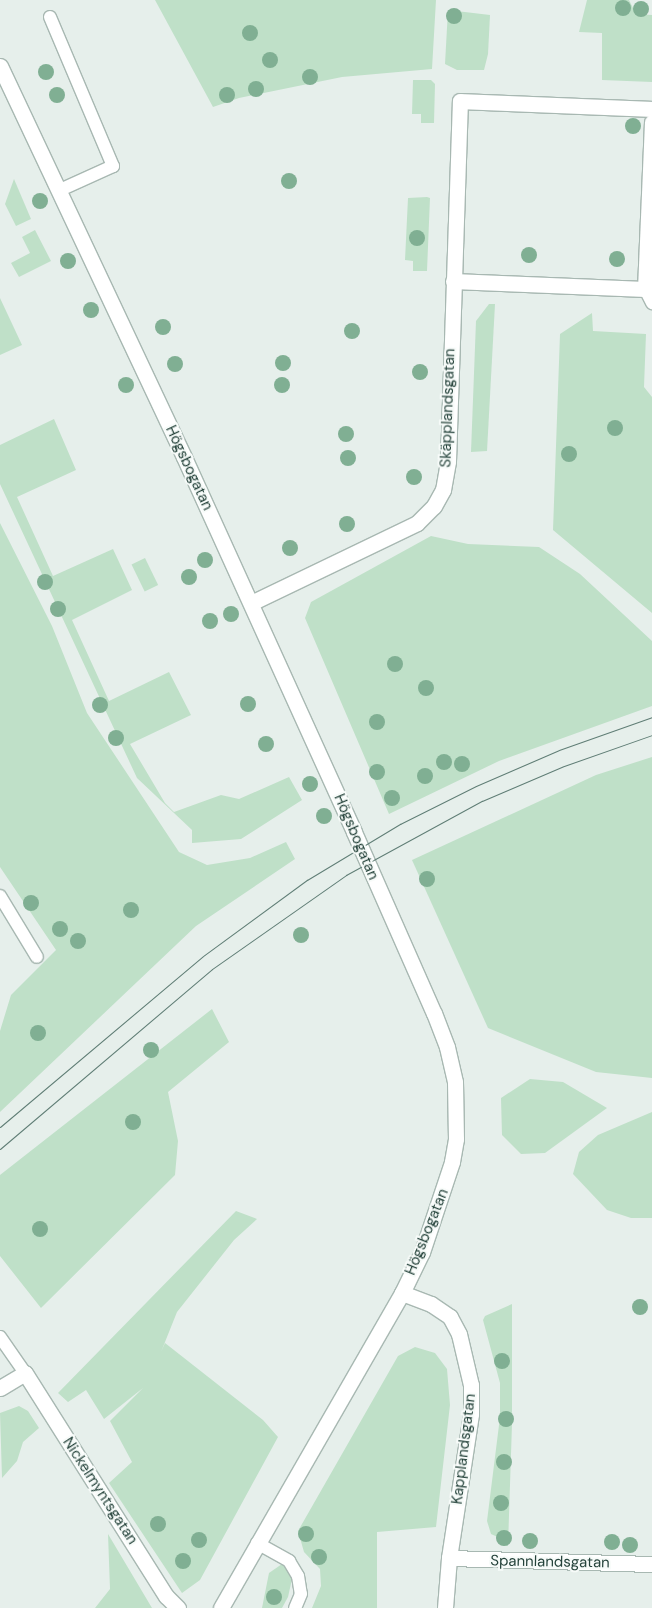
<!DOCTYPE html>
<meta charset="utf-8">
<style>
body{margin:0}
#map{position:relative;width:652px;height:1608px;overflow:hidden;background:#e6efeb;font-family:"DM Sans",sans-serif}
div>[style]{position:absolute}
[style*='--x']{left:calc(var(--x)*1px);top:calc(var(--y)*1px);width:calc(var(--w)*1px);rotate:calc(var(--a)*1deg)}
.green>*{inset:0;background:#bfe0c8;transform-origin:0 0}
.roads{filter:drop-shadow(1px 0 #a8b8b2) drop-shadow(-1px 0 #a8b8b2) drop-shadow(0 1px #a8b8b2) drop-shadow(0 -1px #a8b8b2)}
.service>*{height:12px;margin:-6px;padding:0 6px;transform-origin:6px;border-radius:6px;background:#fff}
.minor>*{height:15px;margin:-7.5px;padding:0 7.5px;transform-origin:7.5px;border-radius:7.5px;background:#fff}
.tertiary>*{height:15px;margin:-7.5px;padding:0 7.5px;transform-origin:7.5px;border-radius:7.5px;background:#fff}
.tram>*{height:1px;margin:-0.5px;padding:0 0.5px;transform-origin:0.5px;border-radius:0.5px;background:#5f7d75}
.trees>*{width:16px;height:16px;margin:-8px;border-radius:50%;background:#80af93}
span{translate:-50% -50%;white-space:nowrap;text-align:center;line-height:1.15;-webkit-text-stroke:4px #f7fbf9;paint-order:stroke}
.street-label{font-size:15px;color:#24423a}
</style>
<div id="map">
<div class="green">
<i style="clip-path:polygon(155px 0,436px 0,432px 69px,342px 77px,239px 98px,213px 107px)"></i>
<i style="clip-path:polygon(587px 0,629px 0,636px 14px,652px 15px,652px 82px,602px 80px,602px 33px,579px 32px)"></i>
<i style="clip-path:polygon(448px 10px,490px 15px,488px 54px,484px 70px,457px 70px,445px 64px)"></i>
<i style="clip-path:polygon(413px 80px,431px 80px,435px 84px,434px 123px,421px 123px,421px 114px,412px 114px)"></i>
<i style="clip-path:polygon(14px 179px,31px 219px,16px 226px,5px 204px)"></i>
<i style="clip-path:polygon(427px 197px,430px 198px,427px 271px,413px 271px,413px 261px,405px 260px,408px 198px)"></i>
<i style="clip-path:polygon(35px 230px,51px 261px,19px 277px,11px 263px,30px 253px,22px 237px)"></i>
<i style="clip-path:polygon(0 298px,22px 345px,0 355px)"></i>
<i style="clip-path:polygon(489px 304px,495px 304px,487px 451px,471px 452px,476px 321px)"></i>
<i style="clip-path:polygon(592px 313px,593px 331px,646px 334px,644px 387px,652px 397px,652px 613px,553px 530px,560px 334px)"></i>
<i style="clip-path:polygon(54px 419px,76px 470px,17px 497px,53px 576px,113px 549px,132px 590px,72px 620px,109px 701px,169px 672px,191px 715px,130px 744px,165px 803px,174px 812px,221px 795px,239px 799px,289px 777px,302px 800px,241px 839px,192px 843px,192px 830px,137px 778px,0 484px,0 445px)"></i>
<i style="clip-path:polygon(0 523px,52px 626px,87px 713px,179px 852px,207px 865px,250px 858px,286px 842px,295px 859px,196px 926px,0 1112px,0 1031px,11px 995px,56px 950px,0 867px)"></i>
<i style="clip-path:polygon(431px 536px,468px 544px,539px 547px,580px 574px,652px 641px,652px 706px,499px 761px,389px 814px,305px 618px,311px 602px)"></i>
<i style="left:145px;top:558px;width:30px;height:15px;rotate:64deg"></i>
<i style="clip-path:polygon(652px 757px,652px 1078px,596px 1072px,488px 1028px,412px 860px,596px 775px)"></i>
<i style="clip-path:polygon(212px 1009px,229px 1042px,168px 1092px,178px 1141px,175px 1175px,41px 1308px,0 1256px,0 1175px)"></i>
<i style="clip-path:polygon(530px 1079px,563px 1082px,607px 1108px,545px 1153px,521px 1154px,502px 1135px,501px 1098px)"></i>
<i style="clip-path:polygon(652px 1112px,652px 1218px,631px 1218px,607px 1210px,573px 1174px,579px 1152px,598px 1135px)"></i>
<i style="clip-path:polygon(236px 1211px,257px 1219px,234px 1240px,177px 1312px,161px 1352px,165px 1343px,263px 1420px,278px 1437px,200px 1580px,182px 1593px,109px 1483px,132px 1462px,110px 1421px,143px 1388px,104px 1419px,86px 1390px,68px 1402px,58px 1393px)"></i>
<i style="clip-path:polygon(512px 1304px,512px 1424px,508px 1546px,502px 1545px,502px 1539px,491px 1534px,487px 1521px,500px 1417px,500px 1383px,483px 1320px,485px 1316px)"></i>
<i style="clip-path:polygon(415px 1347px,435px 1353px,447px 1369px,450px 1405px,436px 1527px,377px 1532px,377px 1608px,312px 1608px,321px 1586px,320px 1569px,304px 1552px,298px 1531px,398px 1356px)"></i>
<i style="clip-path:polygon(19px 1406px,28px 1411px,39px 1428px,23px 1442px,17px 1461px,2px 1478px,0 1413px)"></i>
<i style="clip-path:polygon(108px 1534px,152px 1608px,95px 1608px,110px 1589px)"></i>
<i style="clip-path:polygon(282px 1564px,287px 1567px,292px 1579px,288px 1597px,282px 1608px,262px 1608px,269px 1573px)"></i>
</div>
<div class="roads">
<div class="service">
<i style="--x:50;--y:17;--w:162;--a:67.1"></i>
<i style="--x:113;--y:166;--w:60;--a:155.6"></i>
<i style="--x:645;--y:289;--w:16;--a:63"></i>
<i style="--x:0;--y:896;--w:71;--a:58.8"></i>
<i style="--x:0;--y:1337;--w:44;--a:55.2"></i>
<i style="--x:257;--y:1543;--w:37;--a:29"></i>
<i style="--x:289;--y:1561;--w:17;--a:59"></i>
<i style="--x:298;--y:1576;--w:18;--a:81"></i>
<i style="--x:301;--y:1594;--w:15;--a:113"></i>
</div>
<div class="minor">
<i style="--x:453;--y:281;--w:192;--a:2.4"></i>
<i style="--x:645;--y:289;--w:167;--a:-87.6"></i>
<i style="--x:251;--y:603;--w:184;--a:-25.7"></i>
<i style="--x:417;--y:523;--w:24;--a:-45"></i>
<i style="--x:434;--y:506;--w:18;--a:-61"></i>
<i style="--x:443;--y:490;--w:29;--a:-80"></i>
<i style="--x:448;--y:461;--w:360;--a:-88.1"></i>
<i style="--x:460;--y:101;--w:192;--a:2.4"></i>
<i style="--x:402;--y:1293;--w:31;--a:21"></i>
<i style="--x:431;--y:1304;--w:23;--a:34"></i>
<i style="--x:450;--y:1317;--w:19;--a:62"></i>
<i style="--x:459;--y:1334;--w:52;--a:76.8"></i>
<i style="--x:471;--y:1385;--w:29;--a:90"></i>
<i style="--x:471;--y:1414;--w:146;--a:98.7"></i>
<i style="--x:449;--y:1558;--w:50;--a:94.6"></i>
<i style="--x:0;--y:1388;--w:29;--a:-31"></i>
<i style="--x:25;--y:1373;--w:264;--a:57.7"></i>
<i style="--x:166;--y:1596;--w:17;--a:45"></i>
<i style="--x:449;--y:1558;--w:203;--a:1.7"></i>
</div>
<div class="tertiary">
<i style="--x:0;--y:66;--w:432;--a:64.8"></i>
<i style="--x:184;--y:457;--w:412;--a:65.6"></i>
<i style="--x:354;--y:832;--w:198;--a:66.2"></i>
<i style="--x:434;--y:1013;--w:36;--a:69"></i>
<i style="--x:447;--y:1047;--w:36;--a:77"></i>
<i style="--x:455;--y:1082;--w:57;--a:89"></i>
<i style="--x:456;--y:1139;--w:23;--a:100"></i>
<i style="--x:452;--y:1162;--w:95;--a:108.4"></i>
<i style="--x:422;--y:1252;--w:46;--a:116"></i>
<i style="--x:402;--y:1293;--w:363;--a:119.9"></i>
</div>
</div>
<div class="tram">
<i style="--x:0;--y:1127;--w:265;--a:-40.1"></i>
<i style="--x:203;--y:956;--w:129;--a:-36.2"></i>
<i style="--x:307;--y:880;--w:109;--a:-31.1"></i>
<i style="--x:400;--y:824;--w:85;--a:-26.6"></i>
<i style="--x:476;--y:786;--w:90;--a:-23.4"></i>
<i style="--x:559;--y:750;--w:99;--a:-19.5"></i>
<i style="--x:0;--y:1149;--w:278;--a:-40.3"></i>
<i style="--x:212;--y:969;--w:164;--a:-35"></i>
<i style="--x:346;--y:875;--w:155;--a:-28.6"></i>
<i style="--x:482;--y:801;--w:89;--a:-23.1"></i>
<i style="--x:564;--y:766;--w:93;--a:-19.4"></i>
</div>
<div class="trees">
<i style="left:623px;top:8px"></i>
<i style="left:641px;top:9px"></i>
<i style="left:454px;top:16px"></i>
<i style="left:250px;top:33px"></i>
<i style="left:270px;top:60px"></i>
<i style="left:46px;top:72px"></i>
<i style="left:310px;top:77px"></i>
<i style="left:256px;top:89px"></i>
<i style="left:57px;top:95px"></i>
<i style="left:227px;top:95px"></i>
<i style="left:633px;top:126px"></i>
<i style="left:289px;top:181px"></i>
<i style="left:40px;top:201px"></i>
<i style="left:417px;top:238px"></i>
<i style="left:529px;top:255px"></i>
<i style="left:617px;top:259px"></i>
<i style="left:68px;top:261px"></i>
<i style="left:91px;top:310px"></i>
<i style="left:163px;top:327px"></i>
<i style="left:352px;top:331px"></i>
<i style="left:283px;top:363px"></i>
<i style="left:175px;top:364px"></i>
<i style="left:420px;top:372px"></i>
<i style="left:126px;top:385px"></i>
<i style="left:282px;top:385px"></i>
<i style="left:615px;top:428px"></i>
<i style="left:346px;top:434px"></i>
<i style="left:569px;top:454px"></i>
<i style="left:348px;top:458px"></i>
<i style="left:414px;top:477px"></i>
<i style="left:347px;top:524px"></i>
<i style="left:290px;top:548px"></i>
<i style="left:205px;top:560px"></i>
<i style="left:189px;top:577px"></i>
<i style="left:45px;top:582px"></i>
<i style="left:58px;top:609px"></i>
<i style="left:231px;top:614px"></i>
<i style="left:210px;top:621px"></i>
<i style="left:395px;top:664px"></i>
<i style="left:426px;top:688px"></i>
<i style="left:248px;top:704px"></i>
<i style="left:100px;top:705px"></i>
<i style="left:377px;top:722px"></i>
<i style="left:116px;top:738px"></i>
<i style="left:266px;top:744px"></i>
<i style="left:444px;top:762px"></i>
<i style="left:462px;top:764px"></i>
<i style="left:377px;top:772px"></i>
<i style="left:425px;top:776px"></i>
<i style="left:310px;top:784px"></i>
<i style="left:392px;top:798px"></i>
<i style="left:324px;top:816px"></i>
<i style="left:427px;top:879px"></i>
<i style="left:31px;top:903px"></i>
<i style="left:131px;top:910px"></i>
<i style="left:60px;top:929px"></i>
<i style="left:301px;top:935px"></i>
<i style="left:78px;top:941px"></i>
<i style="left:38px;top:1033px"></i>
<i style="left:151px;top:1050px"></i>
<i style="left:133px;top:1122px"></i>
<i style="left:40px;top:1229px"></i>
<i style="left:640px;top:1307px"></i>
<i style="left:502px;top:1361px"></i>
<i style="left:506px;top:1419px"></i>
<i style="left:504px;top:1462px"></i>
<i style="left:501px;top:1503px"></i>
<i style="left:158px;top:1524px"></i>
<i style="left:306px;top:1534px"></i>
<i style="left:504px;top:1538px"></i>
<i style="left:199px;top:1540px"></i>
<i style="left:530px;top:1541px"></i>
<i style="left:612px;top:1542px"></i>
<i style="left:630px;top:1545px"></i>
<i style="left:319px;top:1557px"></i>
<i style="left:183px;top:1561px"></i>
<i style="left:274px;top:1597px"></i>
</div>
<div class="street-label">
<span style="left:448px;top:408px;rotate:-88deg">Skäpplandsgatan</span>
<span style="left:189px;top:468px;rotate:65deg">Högsbogatan</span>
<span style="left:356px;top:837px;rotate:67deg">Högsbogatan</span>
<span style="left:427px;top:1232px;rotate:-68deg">Högsbogatan</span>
<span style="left:464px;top:1449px;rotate:-83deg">Kapplandsgatan</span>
<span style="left:100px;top:1491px;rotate:57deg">Nickelmyntsgatan</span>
<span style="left:550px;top:1562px;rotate:1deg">Spannlandsgatan</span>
</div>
</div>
